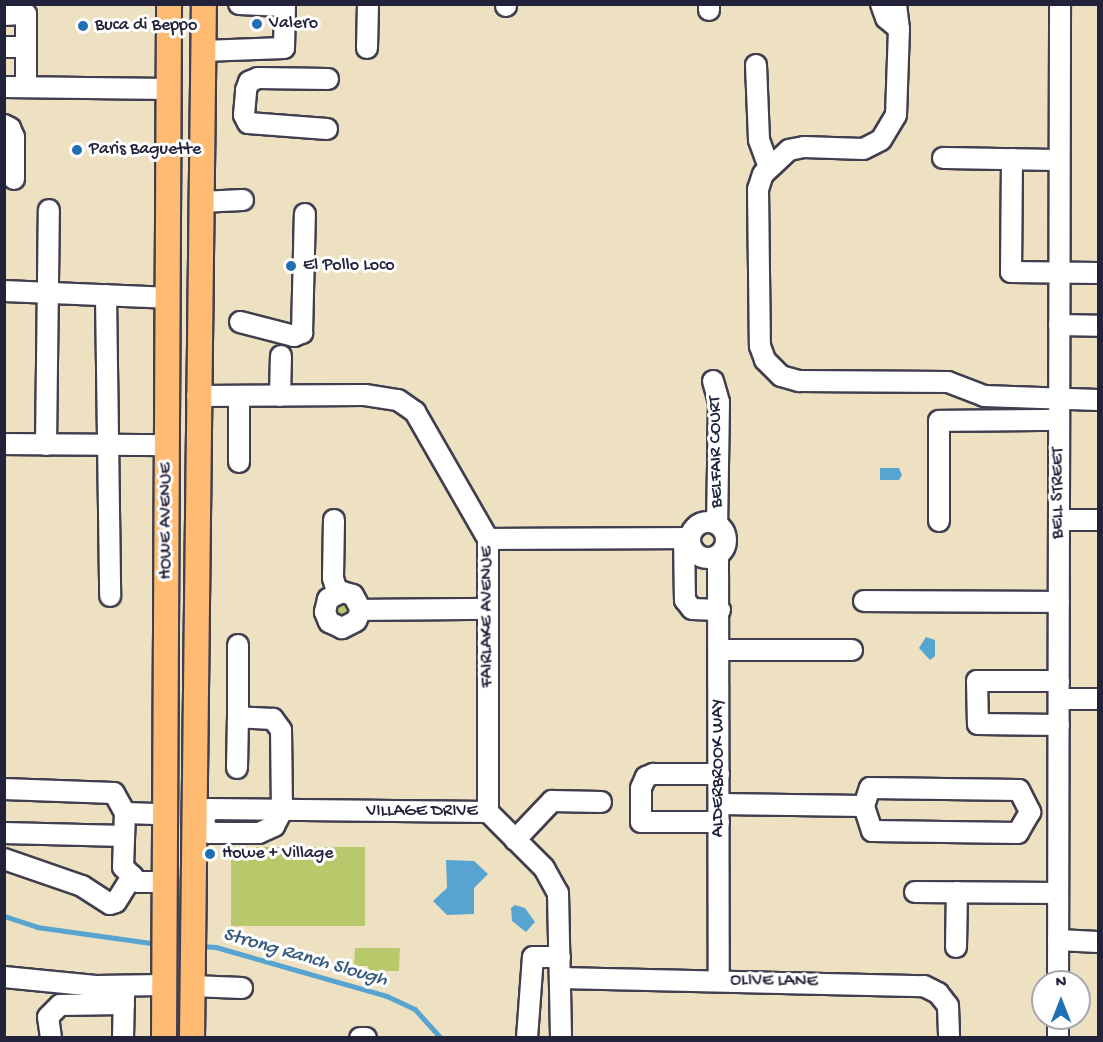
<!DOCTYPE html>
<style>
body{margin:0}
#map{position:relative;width:1103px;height:1042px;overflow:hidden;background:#eee1c1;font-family:"Gochi Hand",sans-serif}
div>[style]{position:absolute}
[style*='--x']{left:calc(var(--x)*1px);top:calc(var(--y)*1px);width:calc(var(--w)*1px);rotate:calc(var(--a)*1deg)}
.green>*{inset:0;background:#b8c96c;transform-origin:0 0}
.water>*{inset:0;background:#57a4d0}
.stream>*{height:4.5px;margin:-2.25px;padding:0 2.25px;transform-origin:2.25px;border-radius:2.25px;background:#57a4d0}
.roads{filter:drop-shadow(2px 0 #413f4f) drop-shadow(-2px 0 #413f4f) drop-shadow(0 2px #413f4f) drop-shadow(0 -2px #413f4f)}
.minor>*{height:20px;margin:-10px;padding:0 10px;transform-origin:10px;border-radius:10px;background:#fff}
.minor>.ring{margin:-10px;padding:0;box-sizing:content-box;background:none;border:20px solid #fff;border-radius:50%}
.major>*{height:24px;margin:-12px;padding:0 12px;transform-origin:12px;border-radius:12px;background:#ffbb71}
.dots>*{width:16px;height:16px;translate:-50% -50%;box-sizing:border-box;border:3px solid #fff;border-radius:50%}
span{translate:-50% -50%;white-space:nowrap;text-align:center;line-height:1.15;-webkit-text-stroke:6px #fff;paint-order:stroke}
.poi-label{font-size:18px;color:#22223b}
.left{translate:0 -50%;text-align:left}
.street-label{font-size:18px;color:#22223b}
.water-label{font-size:20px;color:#3a5c7e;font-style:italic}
.frame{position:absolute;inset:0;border:6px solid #22223b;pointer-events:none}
.north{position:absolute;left:1031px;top:970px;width:60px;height:60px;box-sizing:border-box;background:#fff;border:2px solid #a7a7b1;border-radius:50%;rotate:0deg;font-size:16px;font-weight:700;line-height:24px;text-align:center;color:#22223b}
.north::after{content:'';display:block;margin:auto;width:21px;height:27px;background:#1f6fb2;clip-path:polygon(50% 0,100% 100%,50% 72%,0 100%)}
</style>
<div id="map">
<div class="green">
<i style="clip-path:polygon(346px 601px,352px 611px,345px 619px,336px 616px,334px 608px)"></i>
<i style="left:231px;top:847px;width:134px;height:79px"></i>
<i style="clip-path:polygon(355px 948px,400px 948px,399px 971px,369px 971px,368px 966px,354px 966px)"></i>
</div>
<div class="water">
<i style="clip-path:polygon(880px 468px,899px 468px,902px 475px,899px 480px,880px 480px)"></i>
<i style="clip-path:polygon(926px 637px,935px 640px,935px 656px,930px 660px,919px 648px)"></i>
<i style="clip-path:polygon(446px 860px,474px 861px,488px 874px,474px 888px,474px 914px,447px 915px,433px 901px,447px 888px)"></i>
<i style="clip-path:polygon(515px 905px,525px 908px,535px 922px,526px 932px,512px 921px,511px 908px)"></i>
</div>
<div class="stream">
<i style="--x:4;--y:916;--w:35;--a:18"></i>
<i style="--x:37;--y:927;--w:122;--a:8"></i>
<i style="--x:199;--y:946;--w:17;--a:3"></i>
<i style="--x:216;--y:947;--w:178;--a:16"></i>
<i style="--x:387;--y:996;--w:31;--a:25"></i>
<i style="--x:415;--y:1009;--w:39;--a:48"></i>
</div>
<div class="roads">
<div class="minor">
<i style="--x:239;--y:4;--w:46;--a:2.5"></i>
<i style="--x:881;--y:4;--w:15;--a:70"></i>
<i style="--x:886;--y:18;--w:17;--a:40"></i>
<i style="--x:899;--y:29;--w:25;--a:-97"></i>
<i style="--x:506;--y:6;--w:2;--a:-90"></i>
<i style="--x:709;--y:10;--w:6;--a:-90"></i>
<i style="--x:4;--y:15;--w:22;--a:-3"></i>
<i style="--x:26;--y:14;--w:73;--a:90"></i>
<i style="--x:899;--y:29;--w:86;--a:92"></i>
<i style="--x:896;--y:115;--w:29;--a:121"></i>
<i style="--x:881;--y:140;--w:20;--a:153"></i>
<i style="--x:863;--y:149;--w:59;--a:-178.1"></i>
<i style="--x:804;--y:147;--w:15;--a:169"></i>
<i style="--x:789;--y:150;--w:35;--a:137"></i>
<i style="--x:763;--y:174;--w:16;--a:108"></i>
<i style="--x:758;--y:189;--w:157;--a:89.3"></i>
<i style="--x:760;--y:346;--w:15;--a:70"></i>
<i style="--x:765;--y:360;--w:23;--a:45"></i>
<i style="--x:781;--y:376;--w:19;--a:16"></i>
<i style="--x:799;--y:381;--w:149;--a:0.4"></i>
<i style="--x:948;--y:382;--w:39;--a:21"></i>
<i style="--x:984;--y:396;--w:114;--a:2"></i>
<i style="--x:4;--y:47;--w:22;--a:0"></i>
<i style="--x:367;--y:48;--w:43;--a:-88.7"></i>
<i style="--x:203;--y:51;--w:81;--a:-2.1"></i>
<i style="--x:284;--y:48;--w:44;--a:-88.7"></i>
<i style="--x:756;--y:65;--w:75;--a:87.7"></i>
<i style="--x:759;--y:140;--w:27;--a:70"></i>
<i style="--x:4;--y:87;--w:165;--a:0.7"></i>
<i style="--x:4;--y:125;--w:7;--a:27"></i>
<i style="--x:10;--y:128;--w:10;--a:66"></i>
<i style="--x:14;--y:137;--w:42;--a:90"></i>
<i style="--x:327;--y:129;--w:79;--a:-175.7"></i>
<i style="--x:248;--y:123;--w:9;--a:-117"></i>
<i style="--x:244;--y:115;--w:25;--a:-85"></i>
<i style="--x:246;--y:90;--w:9;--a:-69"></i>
<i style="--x:249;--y:82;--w:10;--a:-24"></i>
<i style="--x:258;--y:78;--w:70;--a:0.8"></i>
<i style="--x:943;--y:158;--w:116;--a:1"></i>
<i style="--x:1012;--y:159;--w:113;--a:90.5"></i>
<i style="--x:1011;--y:272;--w:87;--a:0.7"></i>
<i style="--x:200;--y:202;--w:43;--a:-2.7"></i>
<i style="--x:4;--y:291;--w:164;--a:2.4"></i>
<i style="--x:106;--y:295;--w:301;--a:89.2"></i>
<i style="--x:240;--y:322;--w:56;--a:14.5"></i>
<i style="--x:294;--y:336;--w:9;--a:-21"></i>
<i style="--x:302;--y:333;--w:119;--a:-88.6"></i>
<i style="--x:1059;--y:325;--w:39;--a:1"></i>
<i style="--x:713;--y:381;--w:22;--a:74"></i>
<i style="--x:719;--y:402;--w:122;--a:90.9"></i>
<i style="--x:197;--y:396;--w:168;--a:-0.3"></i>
<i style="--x:365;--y:395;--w:33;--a:9"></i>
<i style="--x:398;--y:400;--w:21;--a:35"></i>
<i style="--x:415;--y:412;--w:146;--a:60.1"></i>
<i style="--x:488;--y:539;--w:273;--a:90"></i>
<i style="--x:280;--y:396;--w:40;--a:-88.6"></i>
<i style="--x:4;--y:444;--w:163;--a:0.4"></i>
<i style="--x:46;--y:445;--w:235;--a:-89.3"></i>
<i style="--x:239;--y:462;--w:66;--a:-90"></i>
<i style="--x:334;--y:520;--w:58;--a:91"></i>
<i style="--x:333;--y:578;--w:15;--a:74"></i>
<i style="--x:1059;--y:520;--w:39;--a:0"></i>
<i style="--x:939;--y:521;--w:100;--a:-90"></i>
<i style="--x:939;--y:421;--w:120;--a:-0.5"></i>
<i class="ring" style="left:690px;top:522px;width:16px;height:16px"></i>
<i style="--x:684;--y:538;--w:62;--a:89.1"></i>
<i style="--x:685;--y:600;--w:11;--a:52"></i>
<i style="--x:692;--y:609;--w:28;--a:2"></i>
<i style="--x:488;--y:539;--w:201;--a:-0.3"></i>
<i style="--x:718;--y:555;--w:426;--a:89.9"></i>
<i style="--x:864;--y:601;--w:195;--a:0.3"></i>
<i style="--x:361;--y:610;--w:12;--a:114"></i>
<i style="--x:356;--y:621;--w:16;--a:153"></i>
<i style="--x:342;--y:628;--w:14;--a:-155"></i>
<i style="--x:329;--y:622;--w:11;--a:-112"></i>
<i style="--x:325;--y:612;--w:13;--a:-77"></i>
<i style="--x:328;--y:599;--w:16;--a:-27"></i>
<i style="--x:342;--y:592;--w:11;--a:15"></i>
<i style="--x:353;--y:595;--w:17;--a:62"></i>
<i style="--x:361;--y:610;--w:127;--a:-0.5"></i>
<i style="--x:719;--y:650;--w:133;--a:0"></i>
<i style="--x:1059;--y:681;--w:82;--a:180"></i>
<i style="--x:977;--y:681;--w:43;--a:88.7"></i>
<i style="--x:978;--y:724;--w:81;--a:0.7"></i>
<i style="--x:1059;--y:699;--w:39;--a:0"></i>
<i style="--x:237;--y:768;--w:51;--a:-88.9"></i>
<i style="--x:870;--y:788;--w:149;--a:0.8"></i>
<i style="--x:1019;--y:790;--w:25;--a:63"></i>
<i style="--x:1030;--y:812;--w:24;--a:120"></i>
<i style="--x:1018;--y:833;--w:146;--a:-179.2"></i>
<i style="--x:872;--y:831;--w:26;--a:-108"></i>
<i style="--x:864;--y:806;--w:19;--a:-72"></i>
<i style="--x:4;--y:789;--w:110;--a:2.1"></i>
<i style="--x:114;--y:793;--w:23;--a:61"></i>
<i style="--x:719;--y:804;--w:145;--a:0.8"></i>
<i style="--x:203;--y:822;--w:14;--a:-65"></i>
<i style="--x:209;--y:809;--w:279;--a:0.6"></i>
<i style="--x:488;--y:812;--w:79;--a:45"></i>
<i style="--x:544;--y:868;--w:29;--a:61"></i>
<i style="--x:558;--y:893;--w:145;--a:88.8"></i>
<i style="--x:203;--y:822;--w:13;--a:58"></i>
<i style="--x:210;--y:833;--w:49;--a:0"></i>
<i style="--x:259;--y:833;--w:17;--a:-25"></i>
<i style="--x:274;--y:826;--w:17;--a:-62"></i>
<i style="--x:282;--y:811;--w:81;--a:-90.7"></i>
<i style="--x:281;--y:730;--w:14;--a:-126"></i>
<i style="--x:273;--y:719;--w:35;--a:-177"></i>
<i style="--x:238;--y:717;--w:72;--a:-90"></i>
<i style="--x:719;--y:822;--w:78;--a:180"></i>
<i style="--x:641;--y:822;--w:34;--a:-90"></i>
<i style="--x:641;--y:788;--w:12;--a:-66"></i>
<i style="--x:646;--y:777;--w:8;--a:-23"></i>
<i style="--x:653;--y:774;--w:66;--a:0"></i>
<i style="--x:4;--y:833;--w:120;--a:1.4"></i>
<i style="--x:515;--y:840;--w:54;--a:-46.5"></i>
<i style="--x:552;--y:801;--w:49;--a:1.2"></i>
<i style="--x:4;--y:859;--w:83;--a:19.1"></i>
<i style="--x:82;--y:886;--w:33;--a:33"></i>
<i style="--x:110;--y:904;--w:6;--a:-18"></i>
<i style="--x:116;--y:902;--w:31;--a:-58"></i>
<i style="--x:163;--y:882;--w:25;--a:180"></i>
<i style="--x:138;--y:882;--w:21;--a:-135"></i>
<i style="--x:123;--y:867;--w:54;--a:-87.9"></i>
<i style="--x:125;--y:813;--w:38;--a:2"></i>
<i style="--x:915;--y:892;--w:143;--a:0.4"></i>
<i style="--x:1058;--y:940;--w:40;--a:2.9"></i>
<i style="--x:956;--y:947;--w:55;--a:-89"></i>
<i style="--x:4;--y:977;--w:92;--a:5.6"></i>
<i style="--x:96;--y:986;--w:67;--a:-0.9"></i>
<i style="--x:560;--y:978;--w:364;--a:1.3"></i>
<i style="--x:924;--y:986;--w:16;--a:27"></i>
<i style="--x:938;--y:993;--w:16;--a:52"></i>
<i style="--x:948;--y:1006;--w:32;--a:88"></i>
<i style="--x:1058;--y:982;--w:978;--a:-89.88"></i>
<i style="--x:192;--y:986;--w:50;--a:2.3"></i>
<i style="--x:1058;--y:1018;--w:20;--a:90"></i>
<i style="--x:51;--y:1038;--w:21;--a:-98"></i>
<i style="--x:48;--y:1017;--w:17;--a:-45"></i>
<i style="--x:60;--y:1005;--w:64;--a:-0.9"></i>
<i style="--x:123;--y:1038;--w:44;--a:-88.7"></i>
<i style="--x:360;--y:1038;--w:6;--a:0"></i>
<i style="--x:527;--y:1038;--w:81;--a:-85.8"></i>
<i style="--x:533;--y:957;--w:27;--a:0"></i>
</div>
<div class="major">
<i style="--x:164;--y:1038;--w:1034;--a:-89.72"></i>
<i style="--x:192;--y:1038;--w:1034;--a:-89.34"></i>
</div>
</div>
<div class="dots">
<i style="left:257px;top:24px;background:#1f6fb2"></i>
<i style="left:83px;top:26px;background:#1f6fb2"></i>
<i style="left:77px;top:150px;background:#1f6fb2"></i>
<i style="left:291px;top:266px;background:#1f6fb2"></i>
<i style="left:210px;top:854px;background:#1f6fb2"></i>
</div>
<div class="poi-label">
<span class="left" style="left:269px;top:24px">Valero</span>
<span class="left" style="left:95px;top:26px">Buca di Beppo</span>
<span class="left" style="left:89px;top:150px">Paris Baguette</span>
<span class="left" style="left:303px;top:266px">El Pollo Loco</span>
<span class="left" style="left:222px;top:854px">Howe + Village</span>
</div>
<div class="street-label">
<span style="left:717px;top:452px;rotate:-91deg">BELFAIR COURT</span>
<span style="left:1059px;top:493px;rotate:-90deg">BELL STREET</span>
<span style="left:167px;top:521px;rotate:-90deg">HOWE AVENUE</span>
<span style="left:488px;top:617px;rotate:-90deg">FAIRLAKE AVENUE</span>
<span style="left:719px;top:768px;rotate:-90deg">ALDERBROOK WAY</span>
<span style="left:422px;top:812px">VILLAGE DRIVE</span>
<span style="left:774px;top:982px;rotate:1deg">OLIVE LANE</span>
</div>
<div class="water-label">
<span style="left:305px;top:958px;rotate:16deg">Strong Ranch Slough</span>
</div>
<div class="frame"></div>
<div class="north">N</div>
</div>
